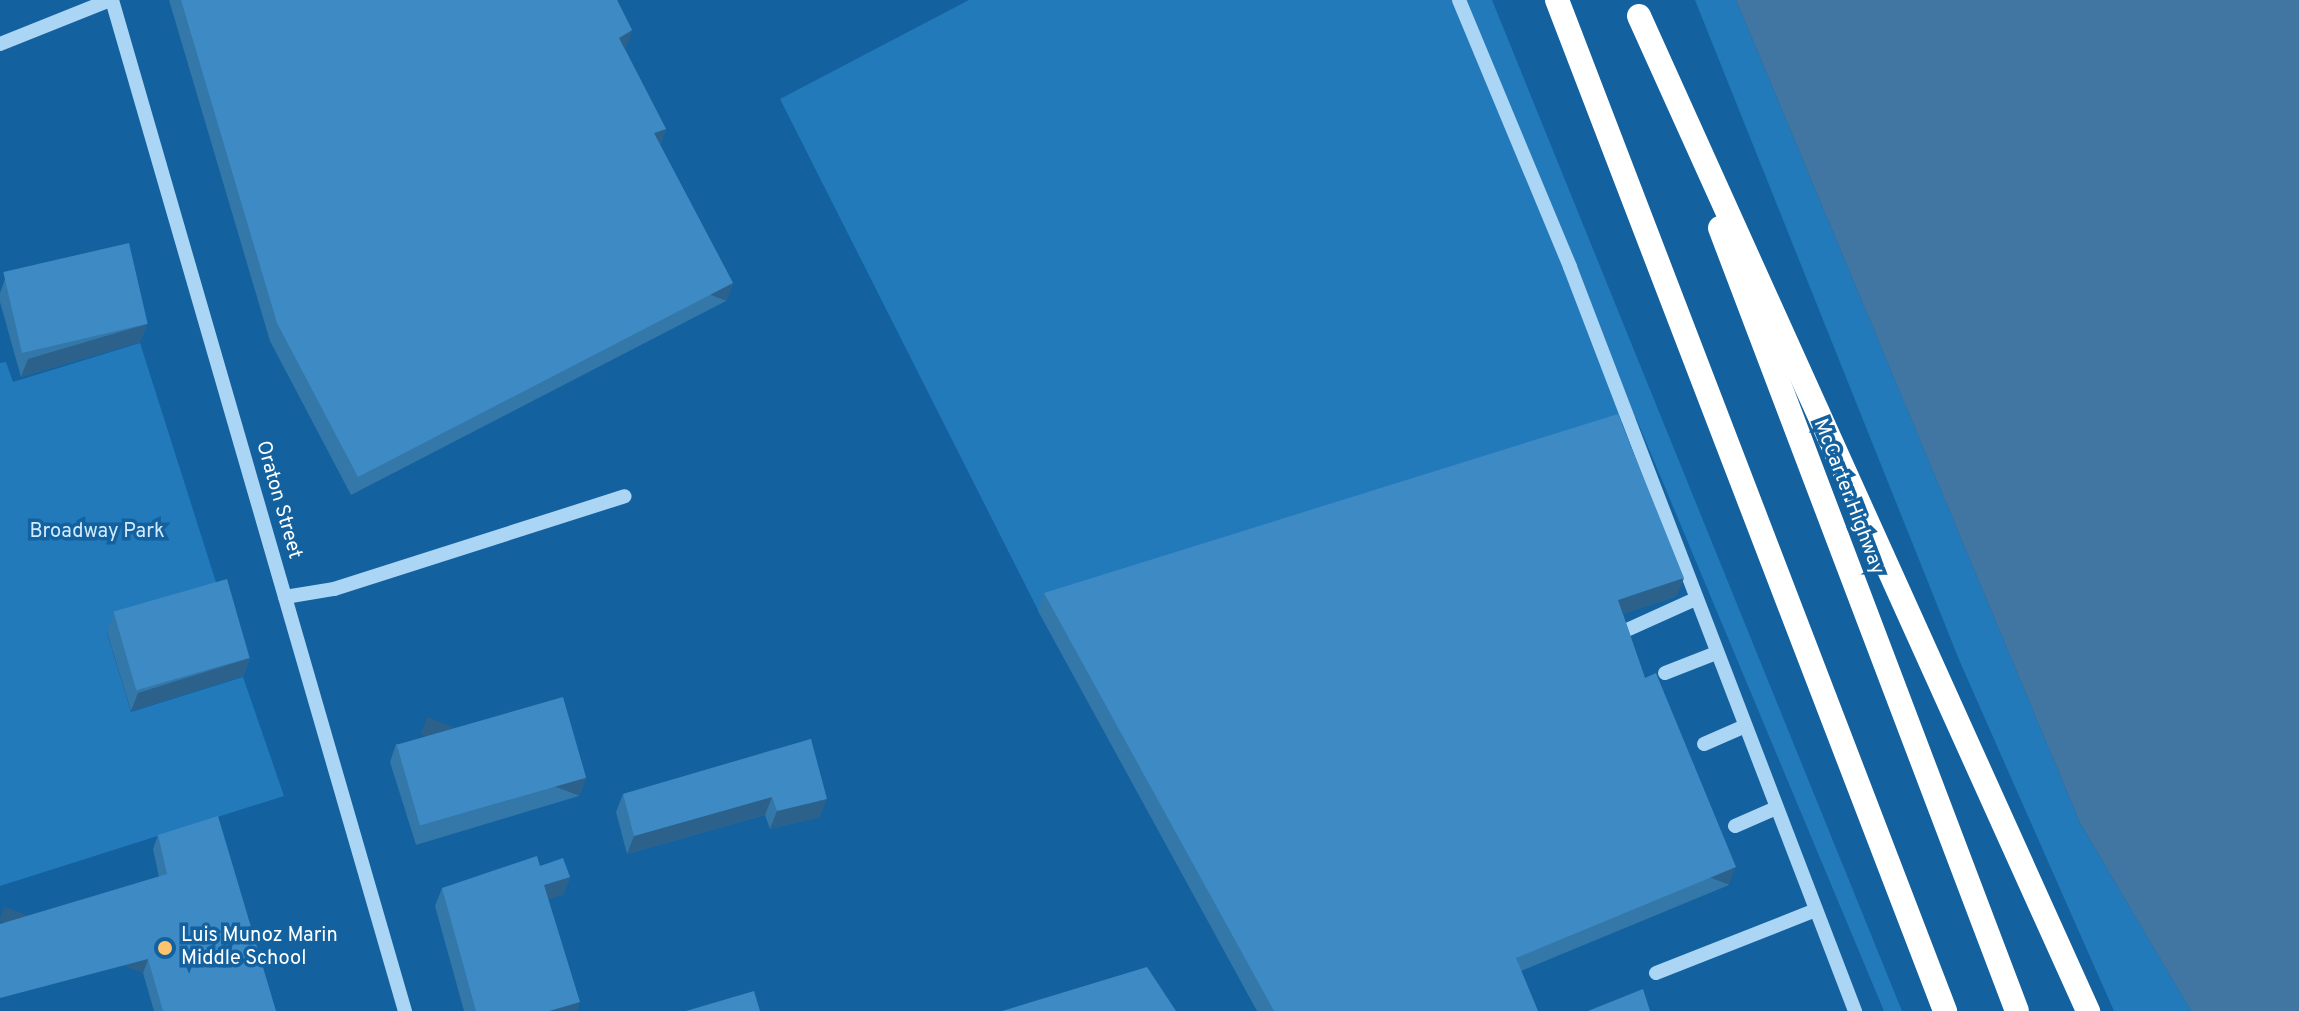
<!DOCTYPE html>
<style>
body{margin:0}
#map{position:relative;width:2299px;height:1011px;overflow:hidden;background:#13619e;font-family:Overpass,sans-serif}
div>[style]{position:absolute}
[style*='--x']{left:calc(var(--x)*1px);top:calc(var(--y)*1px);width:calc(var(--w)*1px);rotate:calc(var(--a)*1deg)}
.green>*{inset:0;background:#227abb}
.water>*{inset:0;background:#4076a1}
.minor>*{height:14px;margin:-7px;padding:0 7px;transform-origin:7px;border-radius:7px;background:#abd5f4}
.highway>*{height:24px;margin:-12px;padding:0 12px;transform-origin:12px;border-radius:12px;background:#fff}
.wall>*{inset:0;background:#3477a9}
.shaded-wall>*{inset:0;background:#2b618a;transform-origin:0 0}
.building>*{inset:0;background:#3d8ac5;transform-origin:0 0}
.dots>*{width:22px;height:22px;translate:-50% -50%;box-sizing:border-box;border:4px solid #13619e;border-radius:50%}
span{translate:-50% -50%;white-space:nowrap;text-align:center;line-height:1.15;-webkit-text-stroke:7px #13619e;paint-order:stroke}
.street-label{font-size:20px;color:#fff}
.park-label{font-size:20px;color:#d3ecfd}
.poi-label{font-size:20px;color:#fff}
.left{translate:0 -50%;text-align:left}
</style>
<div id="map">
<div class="green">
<i style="clip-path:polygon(969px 0,1492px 0,1902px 1011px,1884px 1011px,1636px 418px,1040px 614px,780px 99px)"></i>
<i style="clip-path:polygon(1695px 0,1736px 0,2080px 823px,2191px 1011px,2114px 1011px,1960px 662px)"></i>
<i style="clip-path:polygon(140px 343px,221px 598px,107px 633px,131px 712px,243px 677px,284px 796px,0 886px,0 363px,6px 362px,13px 382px)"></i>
</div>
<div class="water">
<i style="clip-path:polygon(1736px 0,2299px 0,2299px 1011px,2191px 1011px,2080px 823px)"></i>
</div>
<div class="minor">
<i style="--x:112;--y:0;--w:1053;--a:73.84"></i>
<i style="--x:1459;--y:0;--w:289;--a:67.4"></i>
<i style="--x:1570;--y:267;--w:797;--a:69.04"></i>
<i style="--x:0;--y:44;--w:118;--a:-21.8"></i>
<i style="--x:285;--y:597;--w:50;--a:-9.3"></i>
<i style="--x:334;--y:589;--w:305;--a:-17.7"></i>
<i style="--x:1629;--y:629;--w:72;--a:-24.4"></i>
<i style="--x:1665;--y:673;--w:55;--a:-21.4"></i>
<i style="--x:1704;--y:744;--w:43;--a:-23.6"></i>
<i style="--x:1735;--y:826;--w:43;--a:-23.6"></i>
<i style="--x:1656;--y:973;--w:169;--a:-21.5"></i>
</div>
<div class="highway">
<i style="--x:1557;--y:0;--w:1083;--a:69"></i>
<i style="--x:1639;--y:16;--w:1092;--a:65.71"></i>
<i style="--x:1720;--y:228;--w:837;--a:69.23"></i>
</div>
<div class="wall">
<i style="clip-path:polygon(169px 0,617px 0,632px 30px,625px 49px,666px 129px,660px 145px,733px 283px,726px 301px,351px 495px,270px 341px)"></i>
<i style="clip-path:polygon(5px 279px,147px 324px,140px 342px,21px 377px,0 302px,0 293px)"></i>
<i style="clip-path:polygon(1044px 593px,1677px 596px,1623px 614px,1645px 678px,1729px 885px,1521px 971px,1538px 1011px,1257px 1011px,1038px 611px)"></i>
<i style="clip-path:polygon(114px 614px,250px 658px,243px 676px,131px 711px,107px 632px)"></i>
<i style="clip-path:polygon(811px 739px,820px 817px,770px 829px,765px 815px,627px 854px,616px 812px,623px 794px)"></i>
<i style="clip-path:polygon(396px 744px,586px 778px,579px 796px,416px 845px,390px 762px)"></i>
<i style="clip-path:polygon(158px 835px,276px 1011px,154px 1011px,143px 973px,159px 877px,153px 849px)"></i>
<i style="clip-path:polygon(540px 866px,570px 877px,563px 895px,548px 899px,577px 1011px,464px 1011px,435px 906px,442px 888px)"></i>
</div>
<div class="shaded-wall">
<i style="clip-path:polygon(632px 30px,626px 48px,613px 56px,619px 38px)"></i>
<i style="clip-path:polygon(666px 129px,659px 147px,654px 133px)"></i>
<i style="left:733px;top:283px;width:19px;height:422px;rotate:111deg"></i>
<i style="clip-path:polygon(147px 324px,140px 342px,21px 377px,28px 359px)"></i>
<i style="clip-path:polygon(1684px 578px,1677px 596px,1612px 618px,1618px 600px)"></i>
<i style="clip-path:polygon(250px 658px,243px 676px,131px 711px,138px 693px)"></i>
<i style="left:586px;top:778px;width:19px;height:170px;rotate:111deg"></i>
<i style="clip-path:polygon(772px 797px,765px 815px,627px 854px,634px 836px)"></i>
<i style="clip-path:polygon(827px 799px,820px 817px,770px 829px,777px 811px)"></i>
<i style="left:1736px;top:867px;width:19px;height:238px;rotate:111deg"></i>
<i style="clip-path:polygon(570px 877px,563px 895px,537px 903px,544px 885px)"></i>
<i style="left:148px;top:959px;width:15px;height:153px;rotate:110deg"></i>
<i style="clip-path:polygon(580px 1002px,577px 1011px,549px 1011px)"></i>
</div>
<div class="building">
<i style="clip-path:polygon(181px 0,617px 0,632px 30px,619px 38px,666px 129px,654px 133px,733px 283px,358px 477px,277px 323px)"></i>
<i style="left:129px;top:243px;width:83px;height:129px;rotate:77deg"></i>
<i style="clip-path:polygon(1618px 414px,1684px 578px,1618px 600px,1645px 678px,1656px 673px,1736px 867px,1516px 958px,1538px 1011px,1274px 1011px,1044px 593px)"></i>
<i style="left:227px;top:579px;width:82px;height:118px;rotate:74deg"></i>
<i style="left:563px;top:697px;width:84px;height:173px;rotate:74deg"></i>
<i style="clip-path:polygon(811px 739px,827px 799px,777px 811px,772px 797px,634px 836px,623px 794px)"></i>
<i style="clip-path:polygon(218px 816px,276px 1011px,163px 1011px,148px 959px,0 998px,0 924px,167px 874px,158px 835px)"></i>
<i style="clip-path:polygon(537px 856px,540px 866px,563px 858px,570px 877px,544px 885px,580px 1002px,549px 1011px,476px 1011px,442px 888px)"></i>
<i style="clip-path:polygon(1147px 967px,1176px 1011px,1002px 1011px)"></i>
<i style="clip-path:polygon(1643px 989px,1650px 1011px,1588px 1011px)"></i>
<i style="clip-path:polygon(754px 991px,760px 1011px,686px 1011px)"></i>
</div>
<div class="dots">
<i style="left:165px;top:948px;background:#ffc36e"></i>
</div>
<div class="street-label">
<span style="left:1848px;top:497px;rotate:69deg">McCarter Highway</span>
<span style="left:278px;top:500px;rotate:74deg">Oraton Street</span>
</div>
<div class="park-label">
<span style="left:97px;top:532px">Broadway Park</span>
</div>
<div class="poi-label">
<span class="left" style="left:181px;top:948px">Luis Munoz Marin<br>Middle School</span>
</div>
</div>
